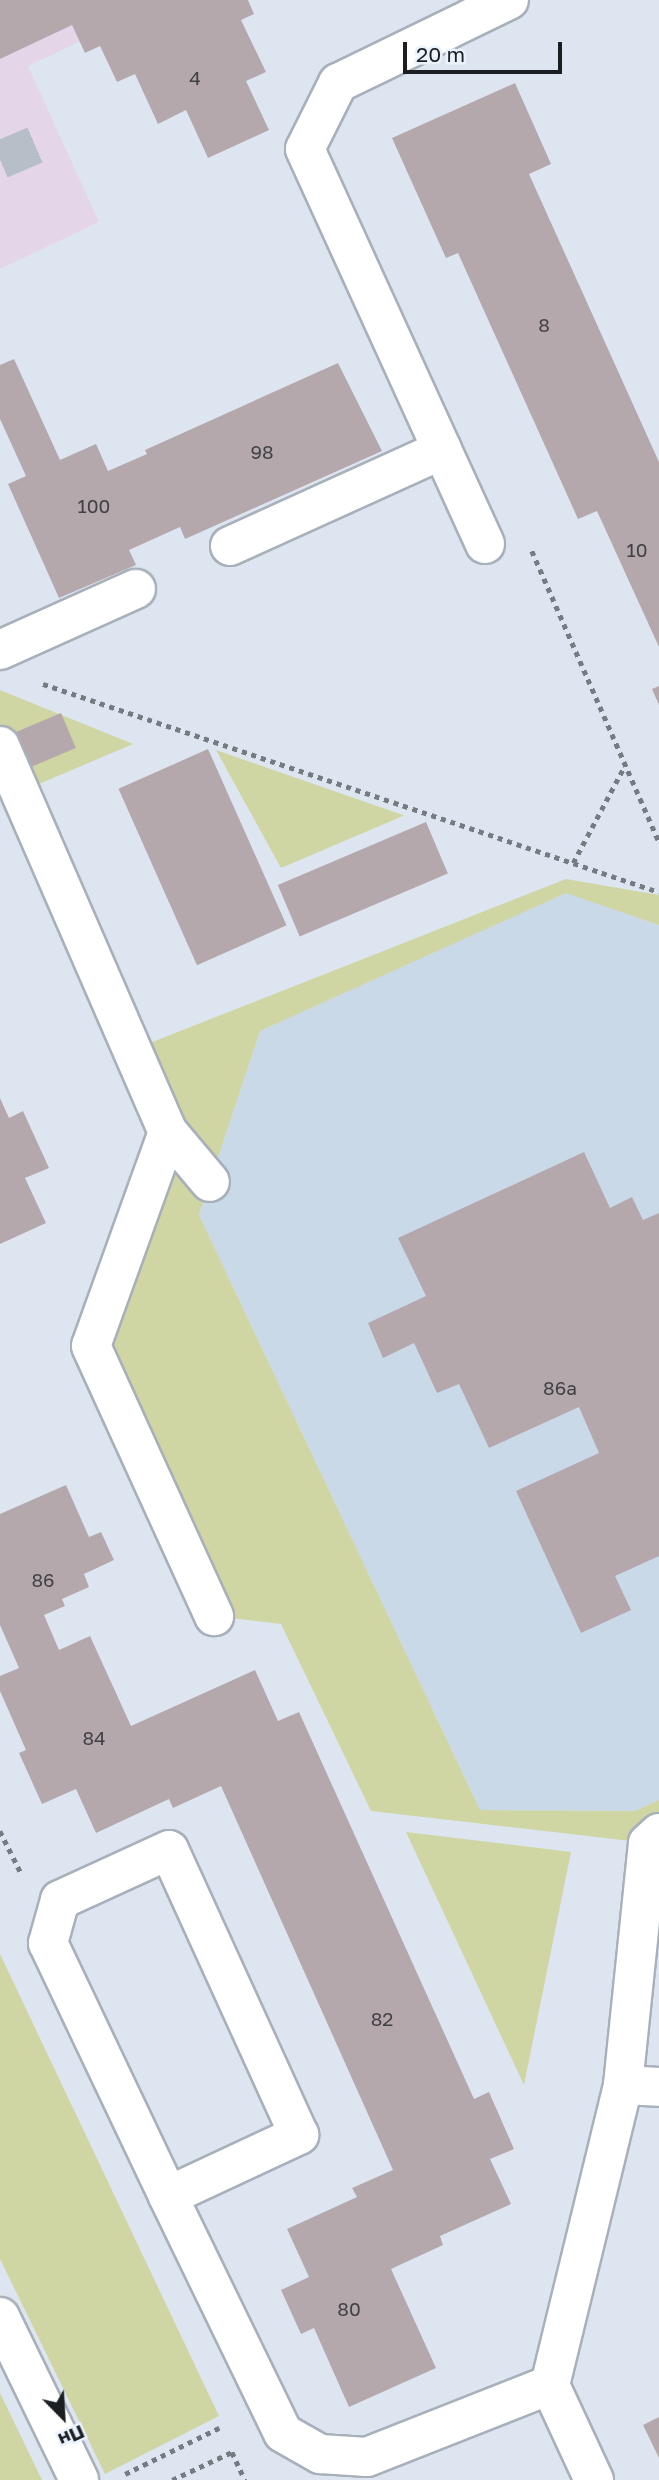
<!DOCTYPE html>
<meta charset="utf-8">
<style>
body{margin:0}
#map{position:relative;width:659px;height:2480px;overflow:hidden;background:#dde6f0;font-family:"Golos Text",sans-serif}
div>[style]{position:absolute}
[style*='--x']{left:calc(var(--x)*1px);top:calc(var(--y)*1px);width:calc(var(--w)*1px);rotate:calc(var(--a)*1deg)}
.commercial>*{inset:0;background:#e4d5e8}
.built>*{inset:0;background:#cad9e8}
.green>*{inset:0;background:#d0d5a4}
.building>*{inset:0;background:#b4a8ad;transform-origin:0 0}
.minor-tunnel>*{height:38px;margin-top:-19px;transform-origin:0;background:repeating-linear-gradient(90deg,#b6bec7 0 38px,transparent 0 57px)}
.path>*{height:4.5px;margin-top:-2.25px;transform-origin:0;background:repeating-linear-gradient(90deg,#757b81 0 5px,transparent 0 10px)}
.roads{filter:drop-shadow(2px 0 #a8b0ba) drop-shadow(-2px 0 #a8b0ba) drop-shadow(0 2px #a8b0ba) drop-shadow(0 -2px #a8b0ba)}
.minor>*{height:38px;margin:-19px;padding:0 19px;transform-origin:19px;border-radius:19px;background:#fff}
.major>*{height:38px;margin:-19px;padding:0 19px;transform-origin:19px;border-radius:19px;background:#fff}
span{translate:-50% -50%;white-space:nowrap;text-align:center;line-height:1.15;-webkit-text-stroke:5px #eaf3fd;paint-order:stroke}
.number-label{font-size:19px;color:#414145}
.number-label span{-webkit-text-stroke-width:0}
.north{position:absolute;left:28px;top:2382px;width:70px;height:70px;-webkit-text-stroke:5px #eaf3fd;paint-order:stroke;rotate:156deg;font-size:19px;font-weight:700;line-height:28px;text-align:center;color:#1b1f22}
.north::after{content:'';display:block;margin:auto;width:24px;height:32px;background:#1b1f22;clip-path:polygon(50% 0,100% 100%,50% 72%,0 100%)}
.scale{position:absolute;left:403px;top:42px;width:159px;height:32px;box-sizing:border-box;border:4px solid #1b1f22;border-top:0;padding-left:9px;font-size:21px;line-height:24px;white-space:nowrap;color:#1b1f22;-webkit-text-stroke:5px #eaf3fd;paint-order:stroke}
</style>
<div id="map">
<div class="commercial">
<i style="clip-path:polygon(0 0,167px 0,28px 66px,99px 222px,0 269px)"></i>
</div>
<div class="built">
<i style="clip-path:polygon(567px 892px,659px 925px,659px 1800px,635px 1811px,480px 1810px,199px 1215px,260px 1031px)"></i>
</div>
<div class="green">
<i style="clip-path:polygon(0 690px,133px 744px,25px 790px,0 724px)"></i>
<i style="clip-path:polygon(216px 750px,403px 815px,403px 816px,281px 868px)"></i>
<i style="clip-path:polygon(566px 879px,659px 895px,659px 925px,566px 893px,260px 1031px,199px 1215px,480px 1810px,635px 1811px,659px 1800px,659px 1833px,648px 1843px,371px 1811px,281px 1624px,214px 1616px,91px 1346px,167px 1132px,132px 1050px)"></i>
<i style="clip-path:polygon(406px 1832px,571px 1852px,524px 2085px)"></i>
<i style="clip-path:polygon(0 1954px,219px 2416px,105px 2474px,0 2259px)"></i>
<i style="clip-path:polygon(0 2393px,42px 2480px,0 2480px)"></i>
</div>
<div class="building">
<i style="clip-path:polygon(0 0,248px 0,254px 14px,241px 20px,266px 72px,246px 81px,269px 130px,208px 158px,186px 110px,158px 124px,135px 74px,117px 82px,100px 46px,85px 53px,72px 25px,0 59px)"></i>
<i style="clip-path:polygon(515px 83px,551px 164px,529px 174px,659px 462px,659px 647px,597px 511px,578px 519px,458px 253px,446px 258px,392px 138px)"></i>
<i style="clip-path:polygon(14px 359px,60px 460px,96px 444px,108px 471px,147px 454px,145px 450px,338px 363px,382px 451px,185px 539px,180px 527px,129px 550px,136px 565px,59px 598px,8px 484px,26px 476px,0 419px,0 365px)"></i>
<i style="clip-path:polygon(659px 686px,659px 705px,652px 689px)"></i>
<i style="left:61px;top:713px;width:38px;height:59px;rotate:67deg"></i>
<i style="left:208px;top:749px;width:193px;height:98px;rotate:66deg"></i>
<i style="left:426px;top:822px;width:56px;height:161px;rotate:67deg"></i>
<i style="clip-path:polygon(0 1098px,9px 1118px,23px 1111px,49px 1168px,25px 1178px,46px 1223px,0 1244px)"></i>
<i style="clip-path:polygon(584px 1152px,610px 1208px,632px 1197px,643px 1220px,659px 1213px,659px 1556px,615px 1576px,631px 1610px,581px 1633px,516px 1491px,599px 1453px,579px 1407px,489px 1448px,459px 1384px,437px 1393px,414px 1343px,383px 1358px,368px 1323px,426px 1296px,398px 1238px)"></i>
<i style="clip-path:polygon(66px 1485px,89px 1537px,101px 1532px,114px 1560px,84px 1574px,89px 1587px,62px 1599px,65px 1606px,44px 1615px,59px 1650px,90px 1636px,131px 1726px,255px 1670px,278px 1721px,299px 1712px,474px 2099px,489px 2092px,514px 2149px,490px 2159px,511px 2204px,440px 2236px,443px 2245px,391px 2269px,436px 2368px,349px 2407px,314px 2328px,301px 2334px,281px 2290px,309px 2277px,287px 2229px,357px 2197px,352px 2188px,393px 2170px,221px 1786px,173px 1808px,169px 1799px,96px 1833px,76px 1789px,42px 1804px,19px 1753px,26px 1750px,0 1691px,0 1676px,19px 1668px,0 1625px,0 1514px)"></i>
<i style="clip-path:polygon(659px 2417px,659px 2458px,643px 2425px)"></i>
</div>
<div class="minor-tunnel">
<i style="--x:0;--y:160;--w:53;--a:-23.2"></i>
</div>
<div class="path">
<i style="--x:532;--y:551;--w:318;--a:66.4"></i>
<i style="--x:43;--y:684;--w:650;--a:18.66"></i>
<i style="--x:573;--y:863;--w:111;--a:-62"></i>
<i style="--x:0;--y:1831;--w:49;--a:63.4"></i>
<i style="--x:125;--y:2474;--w:105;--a:-26.1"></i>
<i style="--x:172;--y:2480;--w:66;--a:-25"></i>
<i style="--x:232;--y:2452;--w:31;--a:65"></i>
</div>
<div class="roads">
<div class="minor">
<i style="--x:485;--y:544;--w:434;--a:-114.5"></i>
<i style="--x:305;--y:149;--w:74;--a:-63.4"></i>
<i style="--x:338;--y:83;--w:190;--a:-25.9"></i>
<i style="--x:230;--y:546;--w:233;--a:-24.4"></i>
<i style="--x:0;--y:650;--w:149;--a:-24.2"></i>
<i style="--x:0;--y:746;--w:421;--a:66.5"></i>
<i style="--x:168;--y:1132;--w:227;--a:109.8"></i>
<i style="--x:91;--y:1346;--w:297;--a:65.5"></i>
<i style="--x:168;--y:1132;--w:65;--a:50"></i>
<i style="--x:623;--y:2085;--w:36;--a:3"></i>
<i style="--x:168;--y:2196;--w:145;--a:-25"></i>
<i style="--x:299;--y:2135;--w:313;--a:-114.5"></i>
<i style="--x:169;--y:1850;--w:120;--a:155.4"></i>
<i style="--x:60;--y:1900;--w:45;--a:105.6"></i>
<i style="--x:48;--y:1943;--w:280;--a:64.6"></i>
<i style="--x:168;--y:2196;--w:263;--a:64.1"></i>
<i style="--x:283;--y:2433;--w:43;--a:29.6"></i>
<i style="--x:320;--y:2454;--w:47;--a:3.7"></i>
<i style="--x:367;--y:2457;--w:197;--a:-21.5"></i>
<i style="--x:594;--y:2480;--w:105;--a:-114.9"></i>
<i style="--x:550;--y:2385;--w:309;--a:-76.3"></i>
<i style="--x:623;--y:2085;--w:243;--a:-84.1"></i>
<i style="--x:648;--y:1843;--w:15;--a:-42"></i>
</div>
<div class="major">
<i style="--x:0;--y:2317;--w:181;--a:64.1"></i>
</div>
</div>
<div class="number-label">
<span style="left:195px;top:78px">4</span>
<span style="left:544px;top:325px">8</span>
<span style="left:262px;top:452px">98</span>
<span style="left:94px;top:506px">100</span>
<span style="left:637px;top:550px">10</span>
<span style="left:560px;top:1388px">86а</span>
<span style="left:43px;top:1580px">86</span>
<span style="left:94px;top:1738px">84</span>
<span style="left:382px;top:2019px">82</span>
<span style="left:349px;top:2309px">80</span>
</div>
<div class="north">Пн</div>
<div class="scale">20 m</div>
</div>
